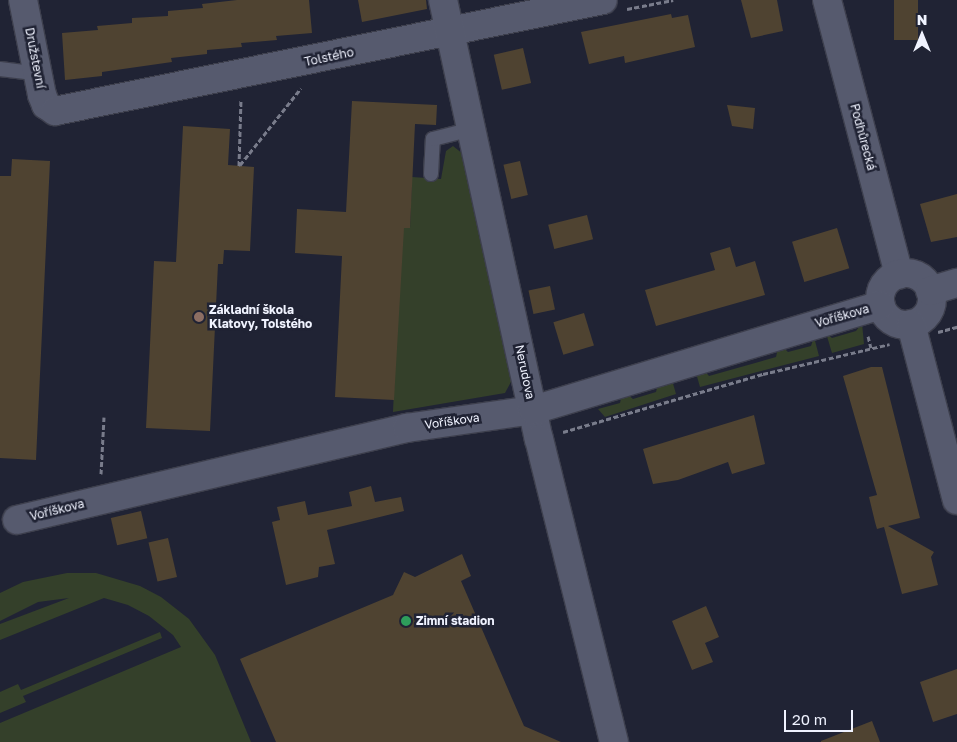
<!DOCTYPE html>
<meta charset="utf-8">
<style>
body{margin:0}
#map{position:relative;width:957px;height:742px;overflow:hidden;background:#202334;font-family:"Golos Text",sans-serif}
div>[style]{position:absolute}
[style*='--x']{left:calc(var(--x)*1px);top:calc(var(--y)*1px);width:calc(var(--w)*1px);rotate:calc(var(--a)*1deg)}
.green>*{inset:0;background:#34402a}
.building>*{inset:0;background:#4f4331;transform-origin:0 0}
.path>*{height:3px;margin-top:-1.5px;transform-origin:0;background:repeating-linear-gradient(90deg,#797c8b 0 5px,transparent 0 7.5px)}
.roads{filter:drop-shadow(1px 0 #3d3f4d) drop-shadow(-1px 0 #3d3f4d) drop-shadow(0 1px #3d3f4d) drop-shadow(0 -1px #3d3f4d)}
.lane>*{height:14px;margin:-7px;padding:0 7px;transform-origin:7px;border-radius:7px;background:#565a6e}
.street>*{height:28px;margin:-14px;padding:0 14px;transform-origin:14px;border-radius:14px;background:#565a6e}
.street>.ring{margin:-14px;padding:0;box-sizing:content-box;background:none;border:28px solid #565a6e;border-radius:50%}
.dots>*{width:14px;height:14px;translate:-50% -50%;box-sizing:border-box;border:2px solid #202334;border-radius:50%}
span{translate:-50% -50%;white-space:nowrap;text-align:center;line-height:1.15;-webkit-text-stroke:5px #202334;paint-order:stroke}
.street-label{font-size:12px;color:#f0f3ff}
.poi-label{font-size:12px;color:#f0f3ff;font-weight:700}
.left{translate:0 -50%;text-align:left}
.north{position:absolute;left:897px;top:10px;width:50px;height:50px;-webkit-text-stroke:4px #202334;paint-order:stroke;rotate:0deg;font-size:14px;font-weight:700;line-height:20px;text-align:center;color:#f0f3ff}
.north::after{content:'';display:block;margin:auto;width:18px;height:22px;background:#f0f3ff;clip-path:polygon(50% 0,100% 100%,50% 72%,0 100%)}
.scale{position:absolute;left:784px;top:710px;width:69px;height:22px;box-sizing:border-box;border:2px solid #f0f3ff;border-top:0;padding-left:6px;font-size:15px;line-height:18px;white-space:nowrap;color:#f0f3ff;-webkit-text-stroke:4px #202334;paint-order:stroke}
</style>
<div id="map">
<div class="green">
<i style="clip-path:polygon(453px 146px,468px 158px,513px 378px,505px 393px,393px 412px,401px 228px,410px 228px,412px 177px,441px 179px,446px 151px)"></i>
<i style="clip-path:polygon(862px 323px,864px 344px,832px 353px,826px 333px,832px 338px,856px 331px)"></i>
<i style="clip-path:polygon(814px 337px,819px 356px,700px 387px,696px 373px,704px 370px,709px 376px,776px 357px,778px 348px,782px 346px,788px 352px,811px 346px)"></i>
<i style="clip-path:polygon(672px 380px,676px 394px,605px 417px,598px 409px,620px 403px,622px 395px,627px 394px,633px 399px,656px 392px,658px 384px)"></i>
<i style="clip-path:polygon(67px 573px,96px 573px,140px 586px,161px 597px,189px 619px,215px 655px,251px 742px,0 742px,0 723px,181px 647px,173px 635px,149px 616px,128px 605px,104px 598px,0 640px,0 624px,69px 598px,38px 602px,0 621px,0 593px,23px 582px)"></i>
<i style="clip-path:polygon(160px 632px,162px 638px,23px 696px,26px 702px,0 713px,0 692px,18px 684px,21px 690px)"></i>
</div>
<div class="building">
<i style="clip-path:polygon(237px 0,309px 0,312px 33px,276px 36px,277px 40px,241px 43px,242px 47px,207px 50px,207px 54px,171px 58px,172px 62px,102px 72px,102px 76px,65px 80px,62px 33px,98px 30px,97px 26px,132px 23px,132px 18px,168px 16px,168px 11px,203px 8px,202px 4px)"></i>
<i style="clip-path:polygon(358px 0,426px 0,427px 9px,362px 22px)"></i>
<i style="clip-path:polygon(741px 0,777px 0,783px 31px,751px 38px)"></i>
<i style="left:894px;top:0;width:24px;height:40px"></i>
<i style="clip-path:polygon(671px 14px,672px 18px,688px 15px,695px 47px,625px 63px,624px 56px,589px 64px,581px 32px)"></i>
<i style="left:523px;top:48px;width:36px;height:30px;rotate:77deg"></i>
<i style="clip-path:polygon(352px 101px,437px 105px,436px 125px,415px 124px,410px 228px,404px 228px,394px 400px,335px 397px,342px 256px,295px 253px,297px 209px,346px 212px)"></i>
<i style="clip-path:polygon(727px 105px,755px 108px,753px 129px,732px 126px)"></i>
<i style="clip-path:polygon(183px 126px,230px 129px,228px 165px,254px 167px,250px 251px,224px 250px,223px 264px,218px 264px,210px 431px,146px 428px,154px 261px,176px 262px)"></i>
<i style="clip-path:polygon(12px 159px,50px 161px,36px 460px,0 458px,0 176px,11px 176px)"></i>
<i style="left:520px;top:161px;width:35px;height:17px;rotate:77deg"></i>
<i style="clip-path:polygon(957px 194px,957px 237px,931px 242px,920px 204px)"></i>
<i style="left:587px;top:215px;width:25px;height:40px;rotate:76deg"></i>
<i style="left:837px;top:228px;width:42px;height:47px;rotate:73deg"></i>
<i style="clip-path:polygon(730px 247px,736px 267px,755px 261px,765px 295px,656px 326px,645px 290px,715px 270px,710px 253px)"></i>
<i style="left:550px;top:286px;width:24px;height:22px;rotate:78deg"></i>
<i style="left:584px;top:313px;width:34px;height:32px;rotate:73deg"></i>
<i style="clip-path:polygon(871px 367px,882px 367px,920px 518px,888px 526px,934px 552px,931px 557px,938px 585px,902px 594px,884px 527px,877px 529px,875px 522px,869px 497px,877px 495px,843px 376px)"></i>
<i style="clip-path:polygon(754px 415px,765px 464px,732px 474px,728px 462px,678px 480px,653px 484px,643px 449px)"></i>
<i style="clip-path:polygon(371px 486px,375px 502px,401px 497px,404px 511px,327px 530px,335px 564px,319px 567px,318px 577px,286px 585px,272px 522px,280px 520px,277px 507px,305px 501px,308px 515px,352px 506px,349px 492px)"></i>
<i style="left:141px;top:511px;width:28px;height:31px;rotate:77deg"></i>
<i style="left:168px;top:538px;width:40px;height:20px;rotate:77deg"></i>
<i style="clip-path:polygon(462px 554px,471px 576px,461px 581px,524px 726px,561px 742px,276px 742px,240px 659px,393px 595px,404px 572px,415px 577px)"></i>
<i style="clip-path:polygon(706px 606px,719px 637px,705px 643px,713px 662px,692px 670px,672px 621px)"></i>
<i style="clip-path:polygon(957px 669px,957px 714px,933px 722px,920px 682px)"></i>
<i style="clip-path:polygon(872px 721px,880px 742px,821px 742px,821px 741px)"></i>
</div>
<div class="path">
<i style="--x:627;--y:9;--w:47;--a:-11.1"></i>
<i style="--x:240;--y:165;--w:98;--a:-51.6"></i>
<i style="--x:239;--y:166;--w:67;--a:-88.3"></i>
<i style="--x:938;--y:332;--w:20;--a:-15"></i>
<i style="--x:868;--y:336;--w:12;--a:76"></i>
<i style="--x:563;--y:432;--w:208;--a:-16.2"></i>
<i style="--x:763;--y:374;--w:130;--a:-13.3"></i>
<i style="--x:101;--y:474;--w:57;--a:-87"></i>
</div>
<div class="roads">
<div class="lane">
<i style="--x:0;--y:69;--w:38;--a:7"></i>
<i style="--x:431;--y:174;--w:35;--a:-87"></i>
<i style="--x:433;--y:139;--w:40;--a:-14.4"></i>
</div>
<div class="street">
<i style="--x:23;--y:0;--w:97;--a:78.7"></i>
<i style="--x:42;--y:95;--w:11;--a:68"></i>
<i style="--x:46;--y:105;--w:11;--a:34"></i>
<i style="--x:55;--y:111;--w:559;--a:-11.45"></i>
<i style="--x:443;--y:0;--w:449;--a:77.7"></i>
<i style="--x:539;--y:439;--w:312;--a:76.1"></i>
<i style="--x:827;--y:0;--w:284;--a:75.3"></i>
<i class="ring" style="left:880px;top:273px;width:24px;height:24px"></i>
<i style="--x:930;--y:291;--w:28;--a:-17"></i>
<i style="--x:911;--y:324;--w:182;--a:75.4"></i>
<i style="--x:17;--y:520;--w:401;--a:-13.3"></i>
<i style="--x:407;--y:428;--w:127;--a:-8.1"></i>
<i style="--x:533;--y:410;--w:363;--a:-16.8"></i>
</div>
</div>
<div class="dots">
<i style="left:199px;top:317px;background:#8d6e63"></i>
<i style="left:406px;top:621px;background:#2e9e5b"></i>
</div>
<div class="street-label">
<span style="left:329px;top:57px;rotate:-12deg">Tolstého</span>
<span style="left:35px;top:58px;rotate:79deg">Družstevní</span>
<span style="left:863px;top:137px;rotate:75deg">Podhůrecká</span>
<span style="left:842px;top:316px;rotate:-16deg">Voříškova</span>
<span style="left:525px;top:372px;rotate:78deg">Nerudova</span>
<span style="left:452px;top:421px;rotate:-8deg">Voříškova</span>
<span style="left:57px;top:510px;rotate:-14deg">Voříškova</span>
</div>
<div class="poi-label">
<span class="left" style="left:209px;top:317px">Základní škola<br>Klatovy, Tolstého</span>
<span class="left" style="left:416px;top:621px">Zimní stadion</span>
</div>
<div class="north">N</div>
<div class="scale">20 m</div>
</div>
